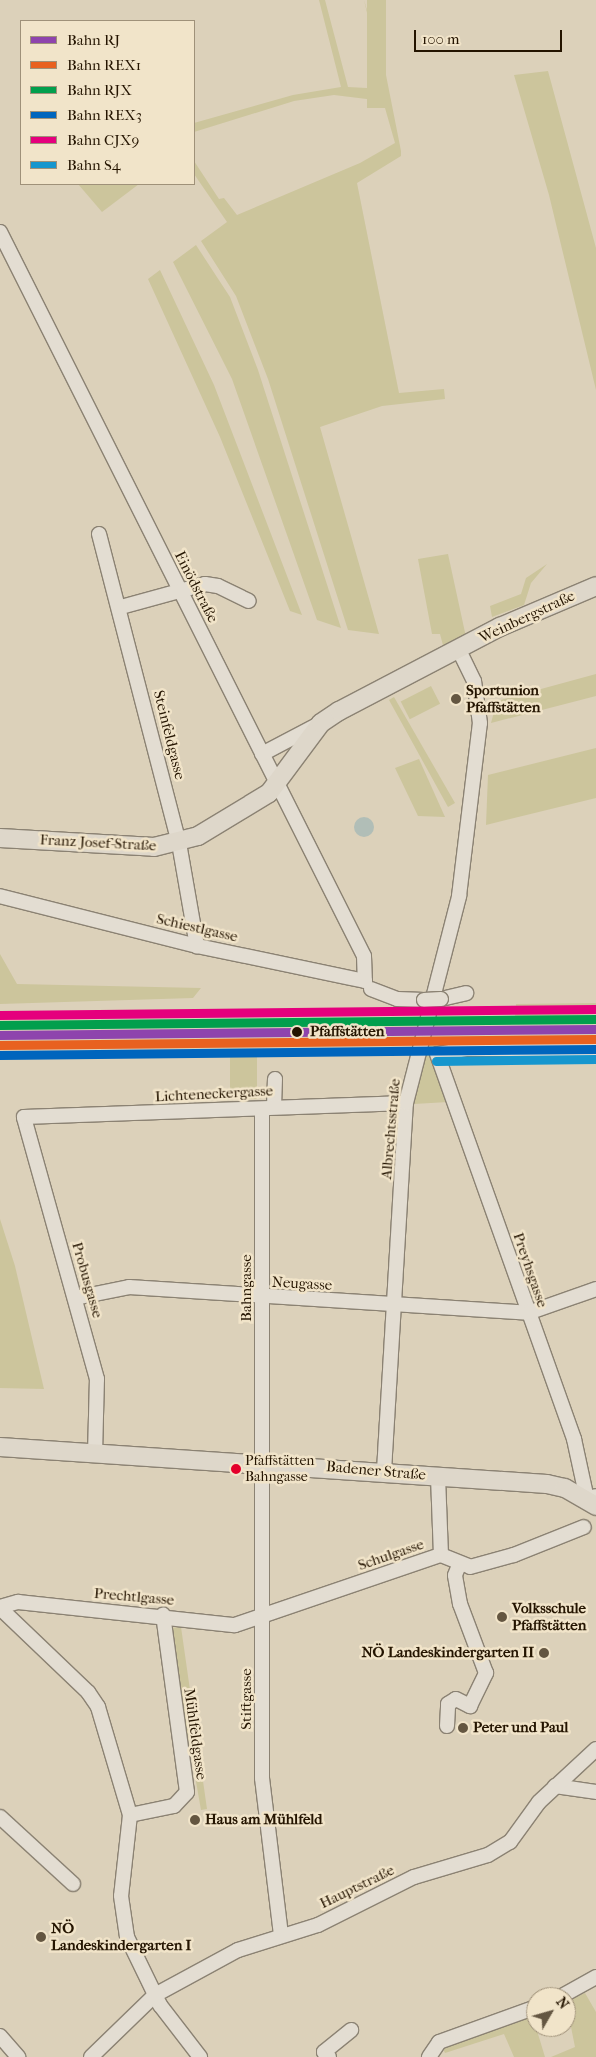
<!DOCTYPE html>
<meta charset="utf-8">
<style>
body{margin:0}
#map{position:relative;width:596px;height:2057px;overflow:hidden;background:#dcd1ba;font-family:"IM FELL French Canon",serif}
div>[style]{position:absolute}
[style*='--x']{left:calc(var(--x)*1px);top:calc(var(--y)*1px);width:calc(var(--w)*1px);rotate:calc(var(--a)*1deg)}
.green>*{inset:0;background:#ccc59c;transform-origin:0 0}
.water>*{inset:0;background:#b1beb7}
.round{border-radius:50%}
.roads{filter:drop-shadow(1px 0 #8b8273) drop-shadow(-1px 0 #8b8273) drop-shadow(0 1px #8b8273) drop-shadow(0 -1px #8b8273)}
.minor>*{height:14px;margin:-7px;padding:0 7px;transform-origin:7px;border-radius:7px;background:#e3ddd2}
.major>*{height:18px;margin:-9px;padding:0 9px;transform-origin:9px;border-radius:9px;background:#ded7ca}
.bridges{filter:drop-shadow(1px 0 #8b8273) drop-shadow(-1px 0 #8b8273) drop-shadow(0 1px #8b8273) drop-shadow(0 -1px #8b8273)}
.minor-bridge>*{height:14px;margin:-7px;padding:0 7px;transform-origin:7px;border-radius:7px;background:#e3ddd2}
.rail-1>*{height:9px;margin:-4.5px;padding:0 4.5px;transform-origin:4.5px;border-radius:4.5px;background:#8e44ad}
.rail-2>*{height:9px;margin:-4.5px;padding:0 4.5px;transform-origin:4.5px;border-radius:4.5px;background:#e86120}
.rail-3>*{height:9px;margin:-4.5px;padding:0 4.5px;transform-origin:4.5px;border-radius:4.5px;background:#029f4d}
.rail-4>*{height:9px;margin:-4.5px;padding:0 4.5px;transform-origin:4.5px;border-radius:4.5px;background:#0065bd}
.rail-5>*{height:9px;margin:-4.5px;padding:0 4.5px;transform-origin:4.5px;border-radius:4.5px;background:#e5007d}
.rail-6>*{height:9px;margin:-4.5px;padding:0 4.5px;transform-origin:4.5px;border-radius:4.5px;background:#1696ce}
.dots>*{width:14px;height:14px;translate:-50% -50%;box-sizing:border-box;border:2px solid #f1e4c9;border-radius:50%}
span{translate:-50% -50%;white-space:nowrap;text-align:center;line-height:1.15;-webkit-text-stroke:5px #f1e4c9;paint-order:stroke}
.bus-label{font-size:14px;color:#241400}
.left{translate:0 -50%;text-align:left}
.street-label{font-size:15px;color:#241400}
.poi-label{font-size:15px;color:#241400;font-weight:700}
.right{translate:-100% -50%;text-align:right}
.stop-label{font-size:15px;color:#241400;font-weight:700}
.legend{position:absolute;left:20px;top:20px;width:175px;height:165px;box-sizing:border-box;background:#f1e4c9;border:1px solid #9f9179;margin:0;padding:6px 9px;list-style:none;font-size:15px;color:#241400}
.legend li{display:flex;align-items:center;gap:10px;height:25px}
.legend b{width:25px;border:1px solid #9f9179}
.north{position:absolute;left:526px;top:1987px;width:50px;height:50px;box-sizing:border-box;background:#f1e4c9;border:1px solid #9f9179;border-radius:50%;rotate:52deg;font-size:14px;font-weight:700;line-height:20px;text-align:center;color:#241400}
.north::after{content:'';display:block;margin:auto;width:18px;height:22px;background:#645641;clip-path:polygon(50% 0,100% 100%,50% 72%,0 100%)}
.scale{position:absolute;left:414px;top:30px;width:148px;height:22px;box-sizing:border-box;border:2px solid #241400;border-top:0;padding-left:6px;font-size:15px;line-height:18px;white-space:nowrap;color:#241400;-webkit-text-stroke:4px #f1e4c9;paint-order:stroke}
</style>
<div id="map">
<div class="green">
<i style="clip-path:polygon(319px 0,325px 0,348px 87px,385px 89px,364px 0,386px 75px,401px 151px,401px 156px,357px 183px,399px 393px,444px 389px,445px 399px,382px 406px,320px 427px,379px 634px,348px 630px,268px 379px,236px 296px,201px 241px,227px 222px,194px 174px,194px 161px,219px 199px,224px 198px,237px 215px,360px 163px,395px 143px,383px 101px,334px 95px,294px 101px,194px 132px,194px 123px,293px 95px,341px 87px)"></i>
<i style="left:367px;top:0;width:19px;height:108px"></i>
<i style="clip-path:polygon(548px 71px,596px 248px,596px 390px,549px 195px,514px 75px)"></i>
<i style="clip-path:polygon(78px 184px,139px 184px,102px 212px)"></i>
<i style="clip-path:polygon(196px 245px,230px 297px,258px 370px,341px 628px,317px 620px,232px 379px,173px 262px)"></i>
<i style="clip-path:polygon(160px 270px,214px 385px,302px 615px,290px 611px,220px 437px,148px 279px)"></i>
<i style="clip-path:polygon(448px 554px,466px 637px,444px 649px,440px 634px,432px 634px,418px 559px)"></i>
<i style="clip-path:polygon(547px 564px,531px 583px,524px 605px,492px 617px,490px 606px,521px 594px,526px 578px)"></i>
<i style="clip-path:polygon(596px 674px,596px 696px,491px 723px,497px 701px)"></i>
<i style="left:431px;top:686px;width:20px;height:34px;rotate:63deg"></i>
<i style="clip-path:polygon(394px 697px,455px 803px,448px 807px,389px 700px)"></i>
<i style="clip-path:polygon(596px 748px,596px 798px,486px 825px,488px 775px)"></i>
<i style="clip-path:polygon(419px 759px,445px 817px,418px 816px,395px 768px)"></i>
<i style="clip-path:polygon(0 954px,17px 984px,201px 988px,193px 998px,0 1004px)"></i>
<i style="clip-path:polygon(596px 1003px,596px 1014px,515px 1018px,516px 1004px)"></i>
<i style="clip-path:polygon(458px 1042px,431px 1051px,448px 1102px,414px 1104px,426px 1043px)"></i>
<i style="left:230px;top:1057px;width:27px;height:42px"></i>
<i style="clip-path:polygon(0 1219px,15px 1266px,44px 1389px,0 1388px)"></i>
<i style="clip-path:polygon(181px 1627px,207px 1809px,201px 1810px,169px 1628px)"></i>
<i style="clip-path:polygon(585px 1993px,596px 2012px,596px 2057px,551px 2057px,575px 2047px,566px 2002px)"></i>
<i style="clip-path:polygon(532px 2014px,545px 2057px,514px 2057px,504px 2034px,445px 2053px,441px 2045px)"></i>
</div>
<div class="water">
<i class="round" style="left:354px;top:817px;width:20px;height:20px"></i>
</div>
<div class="roads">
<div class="minor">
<i style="--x:0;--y:232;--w:810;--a:63.31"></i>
<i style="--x:364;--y:956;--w:25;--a:88"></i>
<i style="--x:365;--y:981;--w:172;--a:-168.2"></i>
<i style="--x:197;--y:946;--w:203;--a:-165.8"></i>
<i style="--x:99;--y:534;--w:319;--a:75.5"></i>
<i style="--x:179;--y:843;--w:105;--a:80.1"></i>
<i style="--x:121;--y:607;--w:87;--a:-15.3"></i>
<i style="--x:205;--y:584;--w:13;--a:9"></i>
<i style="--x:218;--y:586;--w:34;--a:26"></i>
<i style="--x:262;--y:754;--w:64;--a:-27.8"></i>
<i style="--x:371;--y:989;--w:28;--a:21"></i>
<i style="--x:397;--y:999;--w:27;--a:2"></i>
<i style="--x:441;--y:999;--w:26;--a:-13"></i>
<i style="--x:596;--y:1049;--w:130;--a:180"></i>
<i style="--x:466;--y:1049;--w:29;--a:170"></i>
<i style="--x:437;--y:1054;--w:409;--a:70.4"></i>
<i style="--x:574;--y:1439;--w:61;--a:77.8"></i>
<i style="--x:587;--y:1499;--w:9;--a:-18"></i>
<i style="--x:274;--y:1107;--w:28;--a:-88"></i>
<i style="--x:262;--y:1111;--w:667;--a:90"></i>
<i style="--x:262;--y:1778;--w:157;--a:83.1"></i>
<i style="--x:75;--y:1298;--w:55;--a:-11.5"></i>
<i style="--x:129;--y:1287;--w:400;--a:3.7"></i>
<i style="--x:528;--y:1313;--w:72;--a:-19.4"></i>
<i style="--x:95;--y:1454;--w:75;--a:-88.5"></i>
<i style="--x:97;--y:1379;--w:272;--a:-105.6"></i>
<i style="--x:24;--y:1117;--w:382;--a:-2.1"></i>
<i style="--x:384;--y:1471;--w:369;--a:-86.6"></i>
<i style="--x:406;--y:1103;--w:214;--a:-75.6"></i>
<i style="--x:459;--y:896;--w:174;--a:-83.1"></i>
<i style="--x:480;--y:723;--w:42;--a:-98.1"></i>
<i style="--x:474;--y:681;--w:34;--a:-116"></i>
<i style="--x:438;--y:1477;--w:78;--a:87.8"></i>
<i style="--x:0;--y:1607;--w:19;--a:-16"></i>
<i style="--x:18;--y:1602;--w:218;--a:6.1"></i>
<i style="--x:235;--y:1625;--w:218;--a:-18.8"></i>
<i style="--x:441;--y:1555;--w:31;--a:22"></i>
<i style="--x:470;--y:1567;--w:46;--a:-15.3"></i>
<i style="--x:514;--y:1555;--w:75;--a:-21.8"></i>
<i style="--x:0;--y:1608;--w:122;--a:43.7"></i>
<i style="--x:88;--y:1692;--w:18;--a:56"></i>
<i style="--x:98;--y:1707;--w:113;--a:73.5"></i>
<i style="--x:130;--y:1815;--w:81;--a:96.3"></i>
<i style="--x:121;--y:1896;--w:41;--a:81.7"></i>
<i style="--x:127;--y:1937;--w:76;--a:64.1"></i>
<i style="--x:160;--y:2005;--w:66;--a:52.4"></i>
<i style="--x:447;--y:1726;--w:22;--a:-87"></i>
<i style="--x:448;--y:1704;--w:9;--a:-32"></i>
<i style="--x:456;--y:1699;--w:16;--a:27"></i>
<i style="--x:470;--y:1706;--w:37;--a:-64"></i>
<i style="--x:486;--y:1673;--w:74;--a:-110.6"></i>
<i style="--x:460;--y:1604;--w:29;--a:-100"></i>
<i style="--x:455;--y:1575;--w:11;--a:-68"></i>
<i style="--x:555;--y:1786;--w:41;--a:8.3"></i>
<i style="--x:130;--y:1815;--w:45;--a:-11.6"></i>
<i style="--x:174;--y:1806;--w:19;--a:-47"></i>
<i style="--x:187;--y:1792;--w:179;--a:-97.7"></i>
<i style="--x:0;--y:1817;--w:99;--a:42.5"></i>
<i style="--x:560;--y:1997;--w:41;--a:-29.1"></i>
<i style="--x:0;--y:2036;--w:28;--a:49"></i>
<i style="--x:91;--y:2057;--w:89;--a:-44.1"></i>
<i style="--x:155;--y:1995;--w:94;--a:-28.5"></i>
<i style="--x:238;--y:1950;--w:84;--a:-17.4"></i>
<i style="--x:318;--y:1925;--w:107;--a:-26.6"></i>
<i style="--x:414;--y:1877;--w:77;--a:-16.6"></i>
<i style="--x:488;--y:1855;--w:26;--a:-31"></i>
<i style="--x:510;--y:1842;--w:49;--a:-54.1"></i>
<i style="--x:539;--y:1802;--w:78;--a:-42.9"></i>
<i style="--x:329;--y:2057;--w:7;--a:-135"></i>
<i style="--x:324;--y:2052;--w:35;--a:-39"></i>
<i style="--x:429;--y:2057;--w:18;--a:-56"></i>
<i style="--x:439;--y:2042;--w:103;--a:-19.8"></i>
</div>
<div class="major">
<i style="--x:0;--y:838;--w:154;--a:3.3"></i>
<i style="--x:154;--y:847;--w:45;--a:-14"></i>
<i style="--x:198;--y:836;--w:83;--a:-31.2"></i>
<i style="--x:269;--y:793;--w:87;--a:-53.4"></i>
<i style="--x:321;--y:723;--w:22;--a:-34"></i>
<i style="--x:339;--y:711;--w:182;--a:-27.6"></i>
<i style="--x:500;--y:627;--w:104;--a:-23.1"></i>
<i style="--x:0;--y:1447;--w:548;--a:3.87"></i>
<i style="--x:547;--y:1484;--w:18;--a:13"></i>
<i style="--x:565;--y:1488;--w:36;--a:30"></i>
</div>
</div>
<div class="bridges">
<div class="minor-bridge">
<i style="--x:424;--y:1000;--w:17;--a:-3"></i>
</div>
</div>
<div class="rail-1">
<i style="--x:0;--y:1035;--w:596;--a:-0.58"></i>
</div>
<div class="rail-2">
<i style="--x:0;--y:1045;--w:596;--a:-0.58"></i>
</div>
<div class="rail-3">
<i style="--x:0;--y:1025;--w:596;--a:-0.58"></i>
</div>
<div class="rail-4">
<i style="--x:0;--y:1055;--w:596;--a:-0.58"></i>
</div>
<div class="rail-5">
<i style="--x:0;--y:1015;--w:596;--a:-0.58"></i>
</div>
<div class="rail-6">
<i style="--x:436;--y:1061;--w:160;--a:-0.7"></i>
</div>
<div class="dots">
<i style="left:456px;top:699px;background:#645641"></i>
<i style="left:297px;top:1032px;background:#241400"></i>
<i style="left:236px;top:1469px;background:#e4002b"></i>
<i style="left:502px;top:1617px;background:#645641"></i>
<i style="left:544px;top:1653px;background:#645641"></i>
<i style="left:463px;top:1728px;background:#645641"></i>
<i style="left:195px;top:1820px;background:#645641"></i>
<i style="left:41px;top:1937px;background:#645641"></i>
</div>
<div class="bus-label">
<span class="left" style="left:245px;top:1469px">Pfaffstätten<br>Bahngasse</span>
</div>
<div class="street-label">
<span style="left:196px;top:587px;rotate:63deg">Einödstraße</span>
<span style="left:527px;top:617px;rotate:-25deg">Weinbergstraße</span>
<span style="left:169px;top:735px;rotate:76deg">Steinfeldgasse</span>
<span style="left:98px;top:843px;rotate:3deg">Franz Josef-Straße</span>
<span style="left:197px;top:928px;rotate:13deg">Schiestlgasse</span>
<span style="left:214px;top:1094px;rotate:-3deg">Lichteneckergasse</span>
<span style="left:391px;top:1129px;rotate:-85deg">Albrechtsstraße</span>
<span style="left:530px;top:1270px;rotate:71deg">Preyhsgasse</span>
<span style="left:87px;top:1280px;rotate:74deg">Probusgasse</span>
<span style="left:302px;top:1284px;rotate:3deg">Neugasse</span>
<span style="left:247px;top:1288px;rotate:-90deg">Bahngasse</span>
<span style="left:376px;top:1471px;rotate:5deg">Badener Straße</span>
<span style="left:391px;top:1555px;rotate:-19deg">Schulgasse</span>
<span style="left:134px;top:1597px;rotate:5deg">Prechtlgasse</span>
<span style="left:247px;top:1699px;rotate:-90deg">Stiftgasse</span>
<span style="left:195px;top:1734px;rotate:82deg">Mühlfeldgasse</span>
<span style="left:357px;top:1887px;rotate:-26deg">Hauptstraße</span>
</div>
<div class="poi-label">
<span class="left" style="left:466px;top:699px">Sportunion<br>Pfaffstätten</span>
<span class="left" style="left:512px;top:1617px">Volksschule<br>Pfaffstätten</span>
<span class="right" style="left:534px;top:1653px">NÖ Landeskindergarten II</span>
<span class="left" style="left:473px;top:1728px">Peter und Paul</span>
<span class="left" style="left:205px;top:1820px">Haus am Mühlfeld</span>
<span class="left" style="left:51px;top:1937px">NÖ<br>Landeskindergarten I</span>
</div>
<div class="stop-label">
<span class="left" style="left:310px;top:1032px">Pfaffstätten</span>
</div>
<ul class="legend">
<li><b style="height:6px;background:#8e44ad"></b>Bahn RJ</li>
<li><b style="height:6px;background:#e86120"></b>Bahn REX1</li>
<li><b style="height:6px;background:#029f4d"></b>Bahn RJX</li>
<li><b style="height:6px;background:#0065bd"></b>Bahn REX3</li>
<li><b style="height:6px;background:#e5007d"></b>Bahn CJX9</li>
<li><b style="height:6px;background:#1696ce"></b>Bahn S4</li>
</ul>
<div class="north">N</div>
<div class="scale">100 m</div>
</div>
